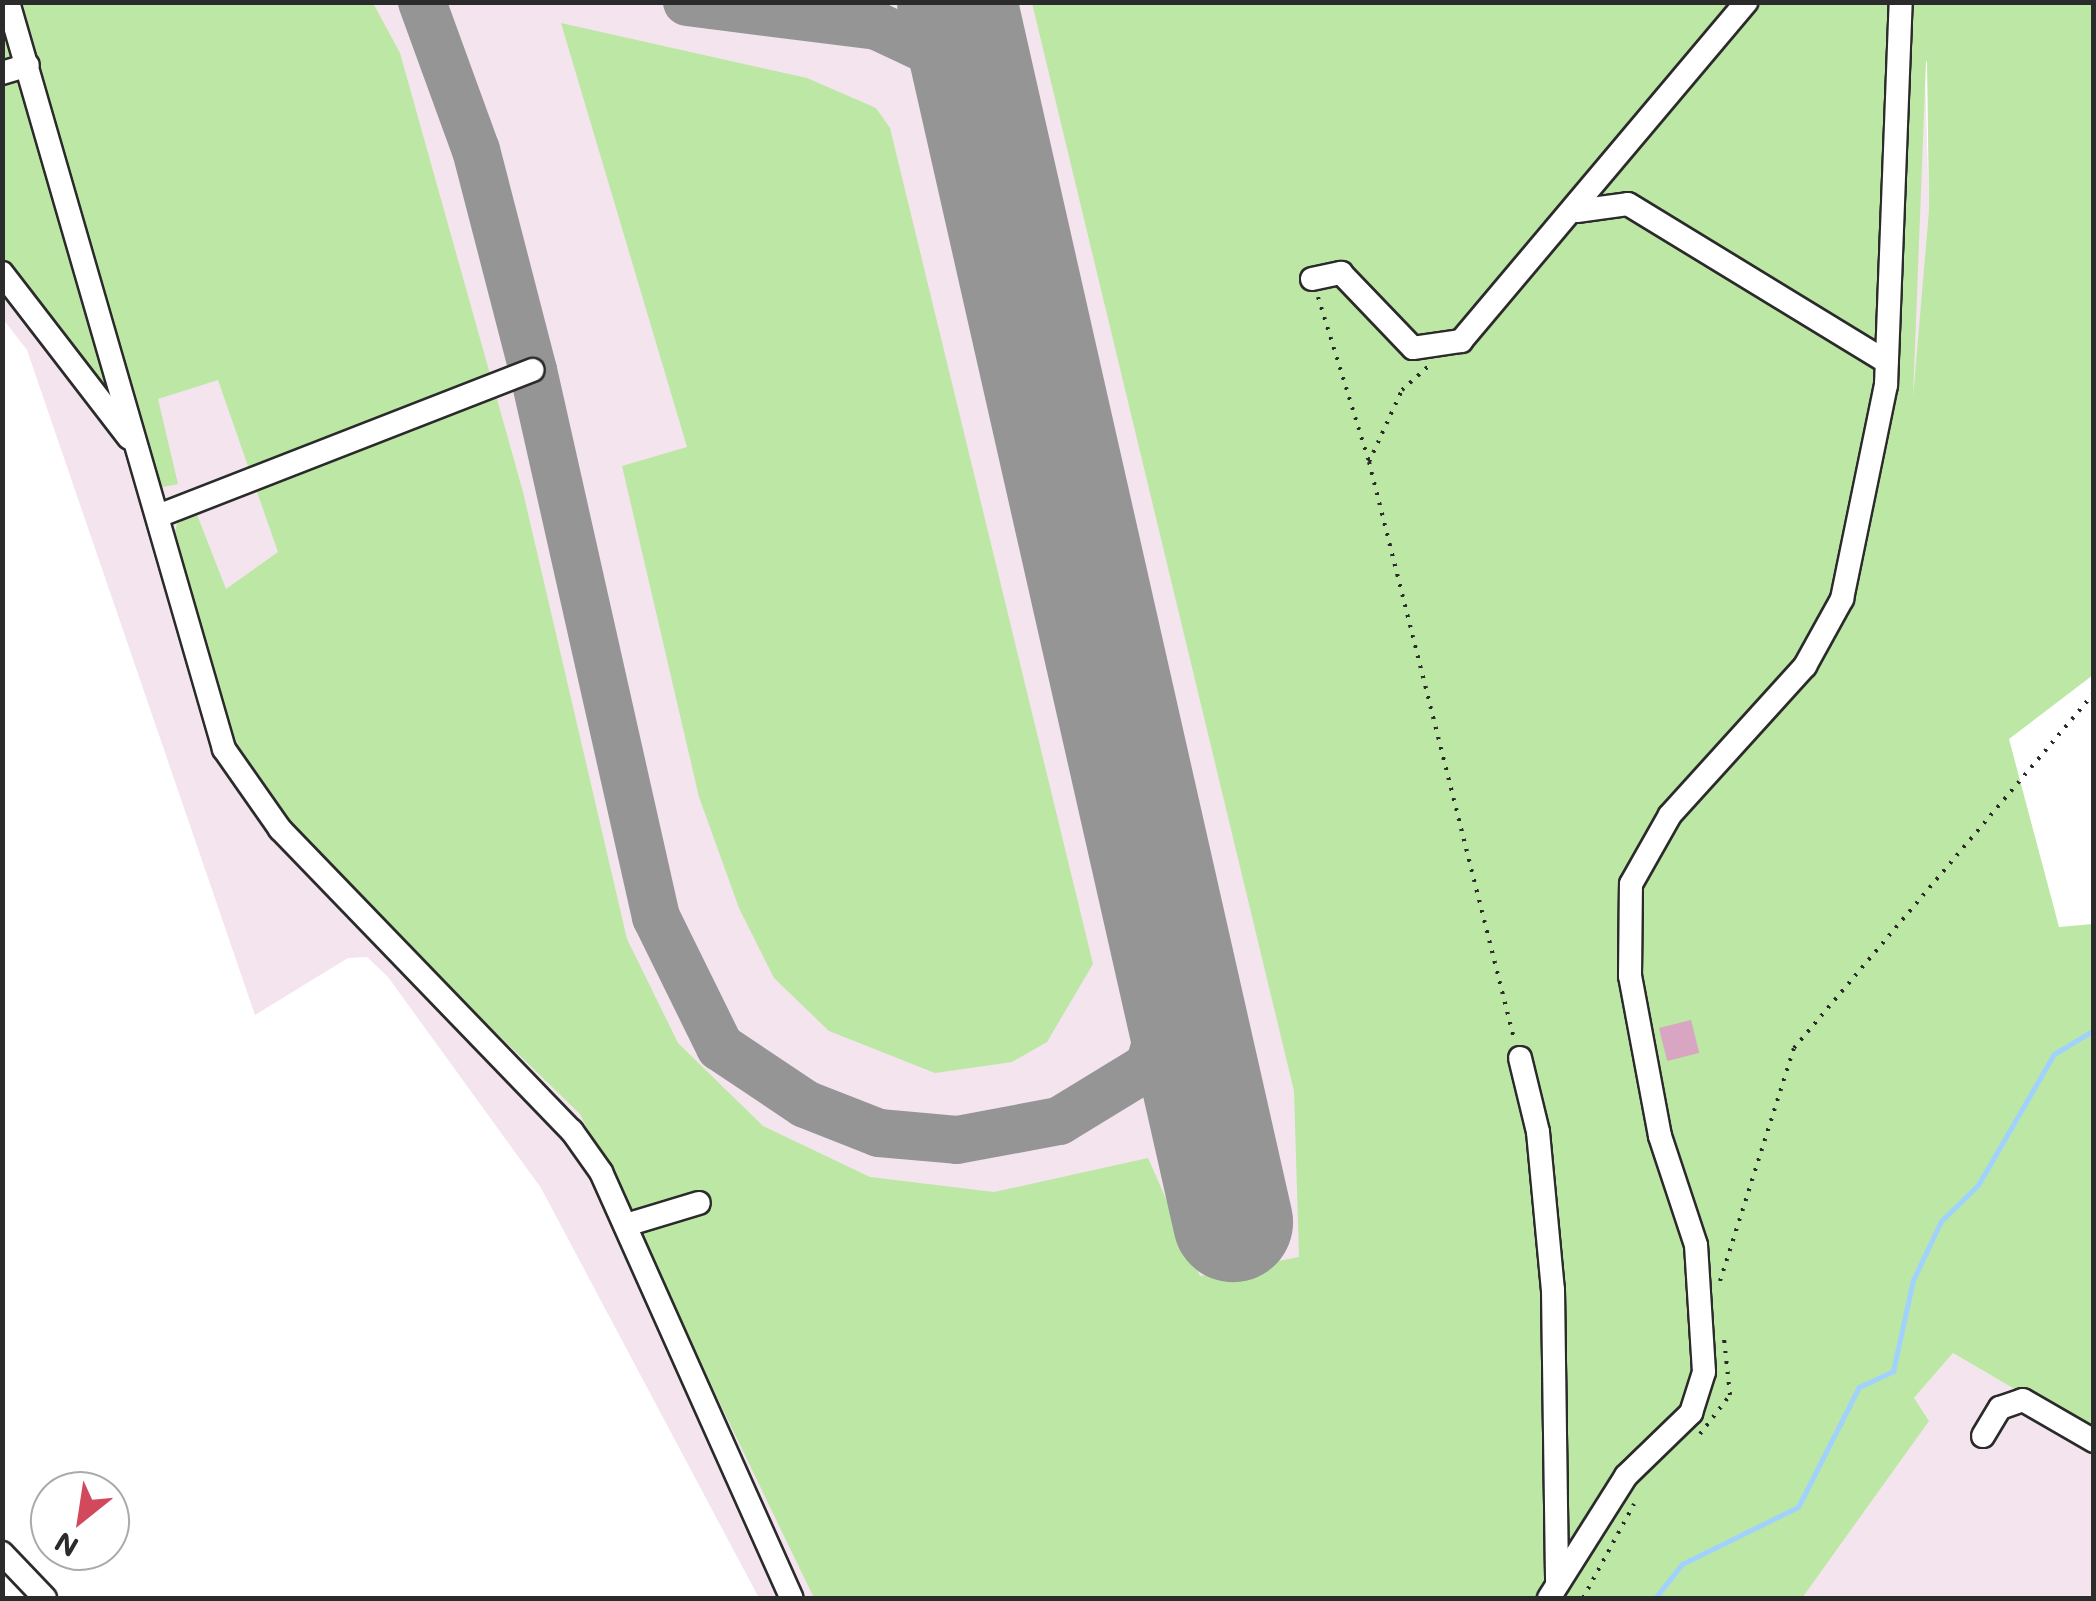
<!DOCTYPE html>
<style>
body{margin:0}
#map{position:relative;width:2096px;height:1601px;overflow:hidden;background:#fff;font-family:Mali,sans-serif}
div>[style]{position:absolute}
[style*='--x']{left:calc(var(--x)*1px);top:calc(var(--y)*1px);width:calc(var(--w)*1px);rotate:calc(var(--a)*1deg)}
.built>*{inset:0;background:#f3e4ed}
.green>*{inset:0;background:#bde7a4}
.stream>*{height:5px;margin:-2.5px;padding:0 2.5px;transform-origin:2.5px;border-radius:2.5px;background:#a1d2fd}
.taxiway>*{height:48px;margin:-24px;padding:0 24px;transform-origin:24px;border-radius:24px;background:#959595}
.runway>*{height:120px;margin:-60px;padding:0 60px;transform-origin:60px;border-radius:60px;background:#959595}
.building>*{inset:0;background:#d8a6c2;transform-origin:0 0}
.path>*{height:4px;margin-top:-2px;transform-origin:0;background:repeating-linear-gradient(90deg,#2b2b2b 0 2.5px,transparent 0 10.5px)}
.roads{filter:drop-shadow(2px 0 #2b2b2b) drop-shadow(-2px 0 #2b2b2b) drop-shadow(0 2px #2b2b2b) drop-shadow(0 -2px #2b2b2b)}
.minor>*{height:22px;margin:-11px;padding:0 11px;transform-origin:11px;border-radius:11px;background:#fff}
span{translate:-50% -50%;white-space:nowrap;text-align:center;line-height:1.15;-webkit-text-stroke:8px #fff;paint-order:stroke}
.frame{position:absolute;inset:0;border:5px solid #2b2b2b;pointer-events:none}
.north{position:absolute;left:30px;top:1471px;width:100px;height:100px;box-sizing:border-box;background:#fff;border:2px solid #aaa;border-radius:50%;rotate:210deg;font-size:28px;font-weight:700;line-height:40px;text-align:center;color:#2b2b2b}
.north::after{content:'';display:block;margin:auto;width:35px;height:45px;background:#d1495b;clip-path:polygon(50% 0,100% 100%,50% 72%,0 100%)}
</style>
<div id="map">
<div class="built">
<i style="clip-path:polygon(3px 3px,1923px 3px,1929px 209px,1911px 429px,1563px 1598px,759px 1598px,541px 1188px,388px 977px,367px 957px,348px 958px,255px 1015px,27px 350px,3px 319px)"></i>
<i style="clip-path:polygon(1953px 1353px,2035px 1401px,2026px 1414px,2093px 1453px,2093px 1598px,1802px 1598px,1914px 1398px)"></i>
</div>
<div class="green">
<i style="clip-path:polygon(evenodd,2px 3px,373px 3px,400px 53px,523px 492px,627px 939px,678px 1043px,763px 1126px,870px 1177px,994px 1192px,1148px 1158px,1200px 1276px,1299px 1257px,1294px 1091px,1032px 3px,2093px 3px,2093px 675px,2009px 739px,2059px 927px,2093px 924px,2093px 1435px,1953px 1353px,1914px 1398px,1929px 1421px,1802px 1598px,814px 1598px,580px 1114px,330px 872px,254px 784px,226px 729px,171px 547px,179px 516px,196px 512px,226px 589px,278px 552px,218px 380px,158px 399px,178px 484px,158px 488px,3px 277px,2px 3px,1927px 61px,1929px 209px,1913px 398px,1926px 62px,1927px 61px)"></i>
<i style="clip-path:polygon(561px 23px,807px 78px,876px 108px,890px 128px,1093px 964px,1047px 1042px,1012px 1062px,935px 1073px,829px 1031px,774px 978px,739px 908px,699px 797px,622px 466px,687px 447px)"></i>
</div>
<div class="stream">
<i style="--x:1655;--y:1598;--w:43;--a:-51.5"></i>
<i style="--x:1682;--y:1564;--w:129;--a:-26.2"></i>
<i style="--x:1798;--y:1507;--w:135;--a:-63.1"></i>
<i style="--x:1859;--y:1387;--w:38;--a:-25"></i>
<i style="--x:1893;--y:1371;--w:93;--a:-77.6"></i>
<i style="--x:1913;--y:1280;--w:65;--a:-64.6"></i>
<i style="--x:1941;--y:1221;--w:52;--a:-44.2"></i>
<i style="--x:1978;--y:1185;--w:151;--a:-59.9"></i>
<i style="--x:2054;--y:1054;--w:47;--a:-31"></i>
</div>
<div class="taxiway">
<i style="--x:422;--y:2;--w:158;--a:70"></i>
<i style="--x:476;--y:150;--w:227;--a:75.5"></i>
<i style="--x:533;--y:370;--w:561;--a:77.33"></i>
<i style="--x:656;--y:917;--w:145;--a:63.8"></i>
<i style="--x:720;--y:1047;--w:102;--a:33.8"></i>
<i style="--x:805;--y:1104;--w:79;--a:21.4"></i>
<i style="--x:879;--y:1133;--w:78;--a:5.1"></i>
<i style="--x:957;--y:1140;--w:104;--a:-10.6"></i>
<i style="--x:1059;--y:1121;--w:105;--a:-31.4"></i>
<i style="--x:1149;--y:1066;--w:48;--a:-73.1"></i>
<i style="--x:1163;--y:1020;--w:81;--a:-90.7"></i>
<i style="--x:687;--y:2;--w:192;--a:7.2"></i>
<i style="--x:877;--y:26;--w:56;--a:25.2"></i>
<i style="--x:928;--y:50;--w:95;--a:52.3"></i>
</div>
<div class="runway">
<i style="--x:957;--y:2;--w:1251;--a:77.25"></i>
</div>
<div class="building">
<i style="left:1691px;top:1020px;width:34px;height:33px;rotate:76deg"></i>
</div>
<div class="path">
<i style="--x:1318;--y:297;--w:173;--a:72.8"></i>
<i style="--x:1369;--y:462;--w:79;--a:-65.4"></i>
<i style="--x:1402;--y:390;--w:38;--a:-42"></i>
<i style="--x:1369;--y:462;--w:595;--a:75.89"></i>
<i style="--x:1720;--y:1281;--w:244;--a:-72.4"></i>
<i style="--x:1794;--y:1048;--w:465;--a:-49.8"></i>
<i style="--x:1700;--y:1434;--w:49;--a:-52.4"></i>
<i style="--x:1730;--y:1395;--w:56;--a:-96.1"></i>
<i style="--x:1583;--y:1598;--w:107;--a:-61.5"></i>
</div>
<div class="roads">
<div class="minor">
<i style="--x:8;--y:2;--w:778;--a:73.87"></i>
<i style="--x:224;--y:749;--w:98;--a:55"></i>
<i style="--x:280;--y:829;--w:420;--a:46"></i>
<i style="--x:572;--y:1131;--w:50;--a:54.7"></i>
<i style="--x:601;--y:1172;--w:467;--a:65.9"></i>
<i style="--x:2;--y:73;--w:27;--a:-17"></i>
<i style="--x:1577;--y:211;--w:51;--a:-7.8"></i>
<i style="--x:1628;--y:204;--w:303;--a:31.4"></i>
<i style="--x:2;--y:273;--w:208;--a:52.4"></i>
<i style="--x:1312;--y:279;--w:30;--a:-12"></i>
<i style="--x:1341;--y:273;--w:104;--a:46.2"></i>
<i style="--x:1413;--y:348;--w:49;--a:-8.3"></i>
<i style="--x:1461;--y:341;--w:443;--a:-49.9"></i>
<i style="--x:158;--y:516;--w:402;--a:-21.3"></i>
<i style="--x:1520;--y:1058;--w:76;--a:76.3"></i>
<i style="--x:1538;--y:1132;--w:159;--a:84.6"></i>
<i style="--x:1553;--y:1290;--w:294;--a:89.2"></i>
<i style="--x:626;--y:1225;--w:76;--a:-16.8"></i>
<i style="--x:1983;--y:1436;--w:33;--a:-59"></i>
<i style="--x:2000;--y:1408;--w:24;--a:-19"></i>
<i style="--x:2023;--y:1400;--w:82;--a:30"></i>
<i style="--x:2;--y:1553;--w:62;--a:46.3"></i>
<i style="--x:1549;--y:1598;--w:144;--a:-57.7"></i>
<i style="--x:1626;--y:1476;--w:91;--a:-44.1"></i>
<i style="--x:1691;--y:1413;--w:43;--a:-72.4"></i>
<i style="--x:1704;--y:1372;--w:127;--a:-93.6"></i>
<i style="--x:1696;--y:1245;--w:115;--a:-108.3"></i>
<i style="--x:1660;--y:1136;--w:163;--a:-100.6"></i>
<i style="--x:1630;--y:976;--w:92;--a:-89.4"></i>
<i style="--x:1631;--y:884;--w:79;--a:-60.5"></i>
<i style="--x:1670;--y:815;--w:201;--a:-47.8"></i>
<i style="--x:1805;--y:666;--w:77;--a:-61.1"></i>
<i style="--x:1842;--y:599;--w:218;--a:-78.4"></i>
<i style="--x:1886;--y:385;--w:383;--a:-87.8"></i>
</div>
</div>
<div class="frame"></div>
<div class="north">N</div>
</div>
